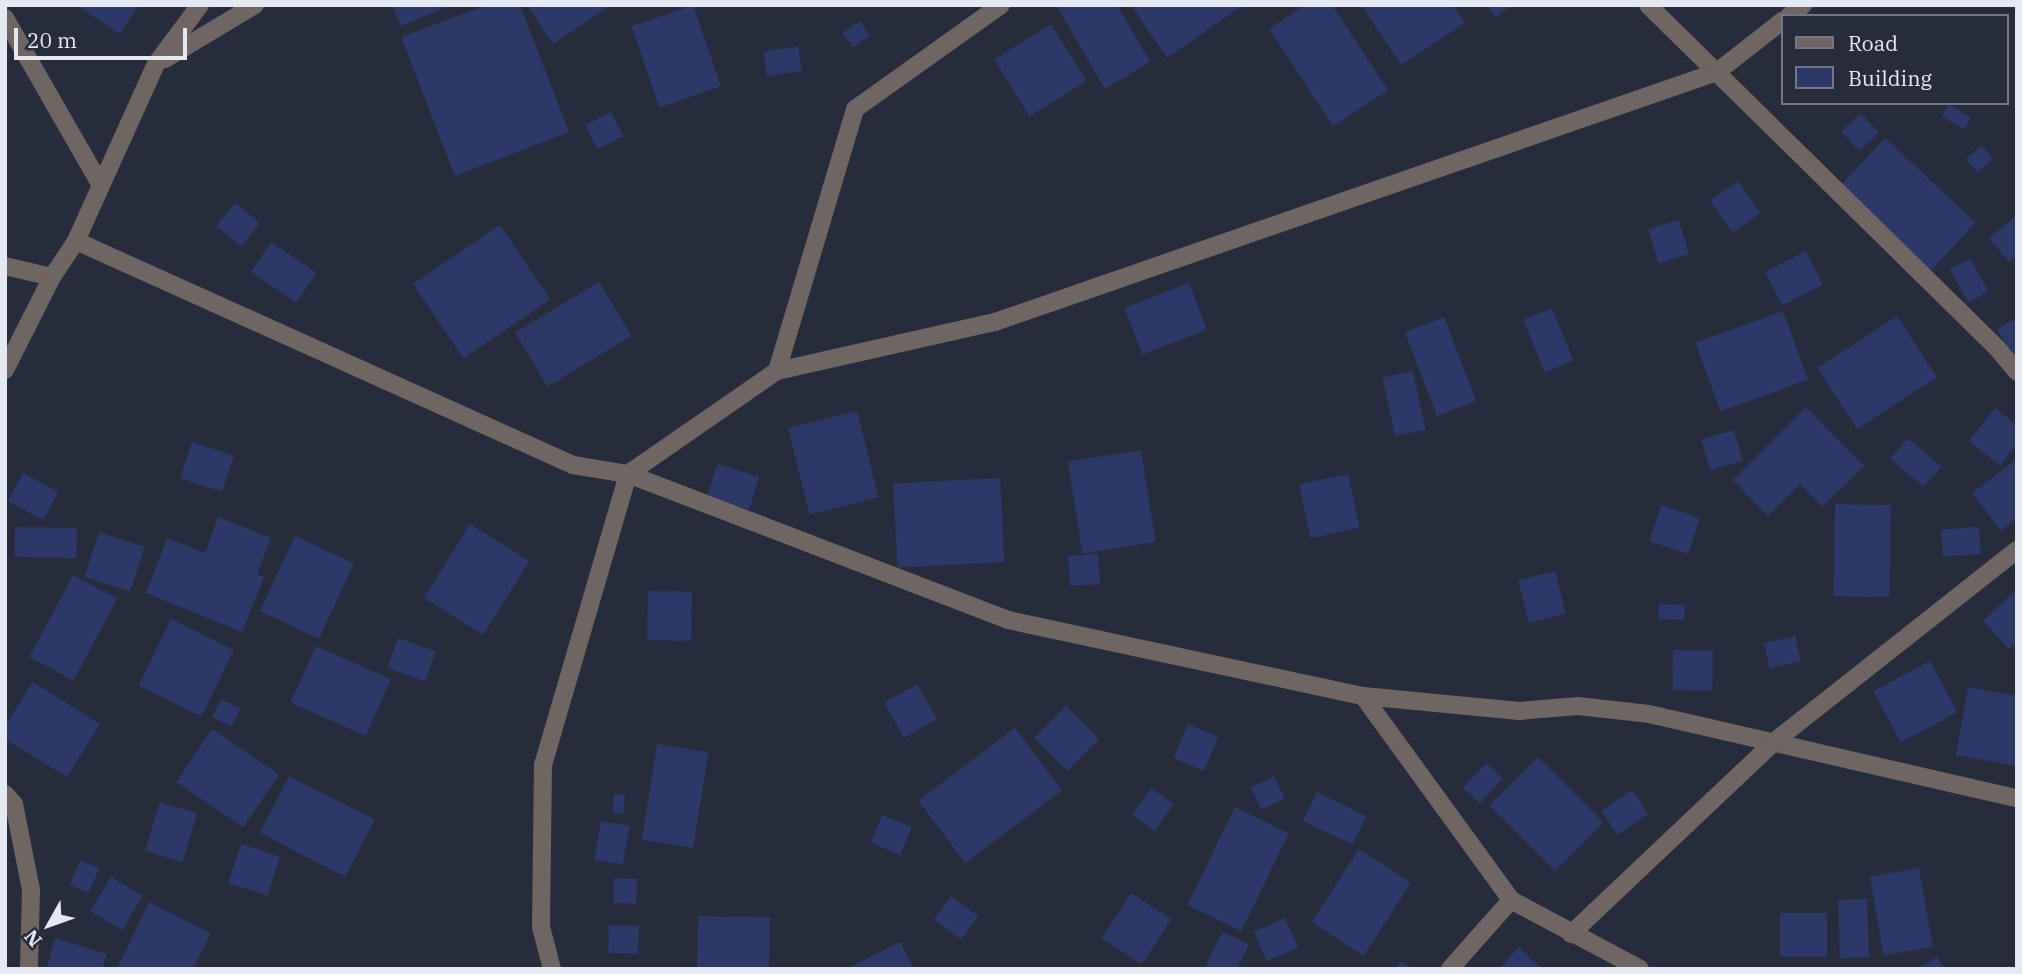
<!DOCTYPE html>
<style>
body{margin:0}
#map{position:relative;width:2022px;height:974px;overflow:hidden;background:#272c3c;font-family:"IBM Plex Serif",serif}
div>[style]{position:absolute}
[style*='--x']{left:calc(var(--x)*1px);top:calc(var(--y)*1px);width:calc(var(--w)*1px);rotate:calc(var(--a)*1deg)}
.building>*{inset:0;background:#2b3868;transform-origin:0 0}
.minor>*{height:18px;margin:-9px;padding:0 9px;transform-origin:9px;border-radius:9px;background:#6f6562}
span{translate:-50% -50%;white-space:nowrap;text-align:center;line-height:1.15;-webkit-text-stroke:7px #272c3c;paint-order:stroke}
.frame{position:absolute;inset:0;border:7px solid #e4e8f3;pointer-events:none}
.legend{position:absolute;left:1781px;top:14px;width:228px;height:91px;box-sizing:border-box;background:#272c3c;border:2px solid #737785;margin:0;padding:9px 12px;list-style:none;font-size:21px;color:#e4e8f3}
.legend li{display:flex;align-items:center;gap:14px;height:35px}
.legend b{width:35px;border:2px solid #737785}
.north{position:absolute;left:14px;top:890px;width:70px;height:70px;-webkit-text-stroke:5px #272c3c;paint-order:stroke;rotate:230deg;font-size:19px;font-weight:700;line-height:28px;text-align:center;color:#e4e8f3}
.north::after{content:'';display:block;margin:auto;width:24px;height:32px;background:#e4e8f3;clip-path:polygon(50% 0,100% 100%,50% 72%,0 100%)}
.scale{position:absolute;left:14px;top:28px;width:173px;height:32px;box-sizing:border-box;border:4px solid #e4e8f3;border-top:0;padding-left:9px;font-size:21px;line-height:24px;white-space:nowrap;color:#e4e8f3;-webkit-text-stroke:5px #272c3c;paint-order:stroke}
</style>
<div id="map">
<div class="building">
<i style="clip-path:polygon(76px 5px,139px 5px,120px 34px)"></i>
<i style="clip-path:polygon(392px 5px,451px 5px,401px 26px)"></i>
<i style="clip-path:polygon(487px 5px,520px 5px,569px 132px,455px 176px,401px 37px)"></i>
<i style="clip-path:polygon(527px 5px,611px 5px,553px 44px)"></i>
<i style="left:693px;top:5px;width:86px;height:65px;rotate:71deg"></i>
<i style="clip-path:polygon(1056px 5px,1117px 5px,1150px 62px,1105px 89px)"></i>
<i style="clip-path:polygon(1131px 5px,1243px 5px,1167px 58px)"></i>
<i style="clip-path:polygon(1305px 5px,1332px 5px,1388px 90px,1333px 126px,1269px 29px)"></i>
<i style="clip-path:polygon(1361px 5px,1453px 5px,1465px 23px,1401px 65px)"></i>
<i style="clip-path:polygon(1487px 5px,1513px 5px,1495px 17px)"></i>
<i style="left:860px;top:21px;width:18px;height:21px;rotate:56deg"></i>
<i style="left:1051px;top:24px;width:67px;height:67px;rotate:58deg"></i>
<i style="left:798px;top:46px;width:25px;height:35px;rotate:81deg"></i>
<i style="left:1949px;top:104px;width:26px;height:14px;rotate:32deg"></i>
<i style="left:611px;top:112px;width:27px;height:29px;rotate:63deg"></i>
<i style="left:1861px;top:113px;width:27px;height:27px;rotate:48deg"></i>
<i style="left:1885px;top:138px;width:124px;height:66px;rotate:43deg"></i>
<i style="left:1981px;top:145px;width:18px;height:21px;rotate:47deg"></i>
<i style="left:1738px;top:181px;width:39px;height:34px;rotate:55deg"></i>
<i style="left:235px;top:203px;width:32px;height:30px;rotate:39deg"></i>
<i style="clip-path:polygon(2017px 215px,2017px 256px,2009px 262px,1989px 238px)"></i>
<i style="left:1679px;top:220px;width:36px;height:32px;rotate:74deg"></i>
<i style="left:500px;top:225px;width:90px;height:105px;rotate:56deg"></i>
<i style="left:271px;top:242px;width:55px;height:36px;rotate:34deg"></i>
<i style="left:1806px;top:251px;width:38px;height:46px;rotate:63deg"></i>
<i style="left:1970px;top:258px;width:38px;height:23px;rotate:61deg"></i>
<i style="left:599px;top:282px;width:63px;height:98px;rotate:59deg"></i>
<i style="left:1189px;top:283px;width:50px;height:69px;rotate:69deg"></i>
<i style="left:1552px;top:308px;width:57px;height:31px;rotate:68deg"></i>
<i style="left:1783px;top:311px;width:73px;height:93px;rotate:70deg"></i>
<i style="left:1897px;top:316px;width:73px;height:95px;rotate:57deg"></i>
<i style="left:1444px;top:317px;width:90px;height:42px;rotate:69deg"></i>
<i style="clip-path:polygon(2017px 318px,2017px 363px,1997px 329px)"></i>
<i style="left:1413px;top:371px;width:60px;height:31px;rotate:78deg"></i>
<i style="clip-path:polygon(1806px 407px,1864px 466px,1822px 507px,1800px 484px,1768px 516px,1733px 480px)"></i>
<i style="clip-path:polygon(1995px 408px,2017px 425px,2017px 444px,2000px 466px,1969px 441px)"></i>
<i style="left:857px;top:411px;width:89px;height:71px;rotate:76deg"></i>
<i style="left:1734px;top:430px;width:32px;height:34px;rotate:74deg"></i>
<i style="left:1908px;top:438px;width:44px;height:27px;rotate:41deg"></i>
<i style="left:192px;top:442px;width:44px;height:38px;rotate:18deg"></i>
<i style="left:1141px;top:450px;width:93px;height:74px;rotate:81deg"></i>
<i style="clip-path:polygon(2017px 459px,2017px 518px,2001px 531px,1972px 493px)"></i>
<i style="left:717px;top:464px;width:44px;height:34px;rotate:17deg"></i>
<i style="left:23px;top:473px;width:40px;height:32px;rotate:28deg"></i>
<i style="left:1348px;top:474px;width:55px;height:50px;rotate:78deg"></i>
<i style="left:1000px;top:478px;width:84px;height:107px;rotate:87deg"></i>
<i style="left:1835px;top:504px;width:56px;height:92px;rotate:1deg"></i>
<i style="left:1661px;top:505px;width:41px;height:38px;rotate:18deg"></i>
<i style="clip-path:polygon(218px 517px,271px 538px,257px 574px,264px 577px,242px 632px,146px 593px,167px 538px,205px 553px)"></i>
<i style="left:470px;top:524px;width:70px;height:87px;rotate:32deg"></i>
<i style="left:15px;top:527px;width:62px;height:30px;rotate:1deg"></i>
<i style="left:1979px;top:527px;width:27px;height:38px;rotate:86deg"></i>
<i style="left:99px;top:532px;width:48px;height:47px;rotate:18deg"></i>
<i style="left:295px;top:536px;width:65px;height:83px;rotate:25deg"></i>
<i style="left:1098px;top:554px;width:30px;height:30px;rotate:86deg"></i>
<i style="left:1555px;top:571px;width:44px;height:38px;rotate:76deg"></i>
<i style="left:73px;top:575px;width:50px;height:93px;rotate:28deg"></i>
<i style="clip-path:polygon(2017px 589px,2017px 642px,2009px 649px,1983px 621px)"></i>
<i style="left:648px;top:591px;width:44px;height:49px;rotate:1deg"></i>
<i style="left:1659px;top:604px;width:26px;height:15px;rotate:2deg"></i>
<i style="left:171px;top:619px;width:70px;height:74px;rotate:26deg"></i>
<i style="left:1795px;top:636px;width:26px;height:32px;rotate:77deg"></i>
<i style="left:398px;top:638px;width:40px;height:32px;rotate:19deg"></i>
<i style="left:316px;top:646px;width:82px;height:62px;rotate:24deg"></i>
<i style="left:1673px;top:650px;width:40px;height:40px;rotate:1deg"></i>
<i style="left:1930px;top:661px;width:58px;height:64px;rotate:62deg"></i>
<i style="clip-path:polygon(33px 682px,100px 724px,67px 777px,5px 739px,5px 726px)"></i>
<i style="left:917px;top:684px;width:40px;height:38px;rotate:60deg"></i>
<i style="clip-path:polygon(1968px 687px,2017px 696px,2017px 766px,1956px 755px)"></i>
<i style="left:221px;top:699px;width:22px;height:20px;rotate:27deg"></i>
<i style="left:1066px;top:706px;width:47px;height:45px;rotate:45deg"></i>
<i style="left:1188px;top:724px;width:33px;height:37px;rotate:23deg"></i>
<i style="left:1015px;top:728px;width:78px;height:121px;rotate:53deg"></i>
<i style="left:212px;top:729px;width:81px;height:64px;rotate:34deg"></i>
<i style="left:657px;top:744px;width:52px;height:97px;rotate:9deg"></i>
<i style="left:1538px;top:757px;width:93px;height:69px;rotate:45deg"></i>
<i style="left:1486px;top:763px;width:23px;height:34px;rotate:43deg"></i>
<i style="left:289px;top:776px;width:96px;height:64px;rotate:27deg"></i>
<i style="left:1274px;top:776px;width:25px;height:26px;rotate:64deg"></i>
<i style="left:1151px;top:788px;width:28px;height:33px;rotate:35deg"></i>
<i style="left:1632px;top:790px;width:29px;height:37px;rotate:56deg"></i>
<i style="left:1317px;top:792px;width:55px;height:32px;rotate:26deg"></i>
<i style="left:614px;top:794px;width:11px;height:19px;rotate:5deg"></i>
<i style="left:160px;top:802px;width:39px;height:51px;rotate:17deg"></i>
<i style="left:1235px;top:807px;width:60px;height:109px;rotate:26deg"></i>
<i style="left:882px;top:815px;width:32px;height:30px;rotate:22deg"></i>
<i style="left:601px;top:821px;width:29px;height:39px;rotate:10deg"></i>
<i style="left:241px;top:844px;width:41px;height:41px;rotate:18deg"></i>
<i style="left:1359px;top:849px;width:62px;height:87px;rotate:33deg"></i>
<i style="left:80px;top:860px;width:21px;height:27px;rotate:23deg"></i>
<i style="left:1919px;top:868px;width:80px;height:50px;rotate:80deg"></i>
<i style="left:111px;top:877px;width:37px;height:40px;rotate:31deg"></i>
<i style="left:614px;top:878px;width:23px;height:25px;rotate:2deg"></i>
<i style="left:1131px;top:893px;width:48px;height:54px;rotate:33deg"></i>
<i style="left:951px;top:896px;width:34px;height:29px;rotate:36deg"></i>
<i style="left:1867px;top:899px;width:58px;height:29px;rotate:88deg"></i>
<i style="clip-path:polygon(149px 902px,211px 933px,193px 969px,117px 969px)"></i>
<i style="left:1780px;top:913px;width:47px;height:44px"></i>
<i style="left:698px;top:916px;width:72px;height:53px;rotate:1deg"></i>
<i style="left:1285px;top:918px;width:32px;height:34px;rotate:66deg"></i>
<i style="left:609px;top:925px;width:30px;height:28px;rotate:2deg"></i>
<i style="clip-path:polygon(1222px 932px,1249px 944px,1237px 969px,1204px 969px)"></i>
<i style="clip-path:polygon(55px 938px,107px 954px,102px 969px,47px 967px)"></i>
<i style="clip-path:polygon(900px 942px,914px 969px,854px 969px,852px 966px)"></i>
<i style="clip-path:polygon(1519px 947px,1542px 969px,1499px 969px)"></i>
<i style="clip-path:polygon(1937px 957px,1944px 969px,1917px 969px)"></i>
<i style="clip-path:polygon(1401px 961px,1413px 969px,1395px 969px)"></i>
</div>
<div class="minor">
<i style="--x:1648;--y:5;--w:489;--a:44.5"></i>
<i style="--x:1997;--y:348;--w:31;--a:50"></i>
<i style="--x:1789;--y:16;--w:18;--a:-38"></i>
<i style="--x:5;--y:18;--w:191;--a:60.2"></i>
<i style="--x:165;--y:59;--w:105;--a:-31"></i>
<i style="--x:76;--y:241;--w:545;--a:24.26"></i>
<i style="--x:573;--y:465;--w:56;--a:9.3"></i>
<i style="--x:628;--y:474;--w:407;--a:21"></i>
<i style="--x:1008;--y:620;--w:363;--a:12.1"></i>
<i style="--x:1363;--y:696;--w:252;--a:54"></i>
<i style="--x:1511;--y:900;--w:146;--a:28.1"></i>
<i style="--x:5;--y:266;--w:48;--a:13.2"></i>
<i style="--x:5;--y:370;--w:104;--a:-63.2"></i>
<i style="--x:52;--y:277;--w:43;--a:-56.3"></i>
<i style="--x:76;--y:241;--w:194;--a:-65.7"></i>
<i style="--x:156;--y:64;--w:74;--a:-53.3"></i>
<i style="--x:777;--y:371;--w:273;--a:-73.4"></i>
<i style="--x:855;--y:109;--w:179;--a:-35.5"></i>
<i style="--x:1363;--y:696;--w:157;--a:5.5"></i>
<i style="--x:1519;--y:711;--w:59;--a:-4.8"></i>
<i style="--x:1578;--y:706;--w:71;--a:6.4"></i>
<i style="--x:1649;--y:714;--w:377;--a:12.9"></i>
<i style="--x:5;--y:794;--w:13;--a:48"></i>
<i style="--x:14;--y:804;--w:88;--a:78.8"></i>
<i style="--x:31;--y:890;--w:79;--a:91.5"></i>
<i style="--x:1571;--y:934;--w:281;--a:-43.4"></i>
<i style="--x:1775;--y:741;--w:308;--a:-38.3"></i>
<i style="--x:552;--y:969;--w:43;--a:-104.7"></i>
<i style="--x:541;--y:927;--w:162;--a:-89.3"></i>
<i style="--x:543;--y:765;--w:303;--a:-73.7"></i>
<i style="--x:628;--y:474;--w:181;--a:-34.7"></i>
<i style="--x:777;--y:371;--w:223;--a:-12.7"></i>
<i style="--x:995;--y:322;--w:764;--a:-19.1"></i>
<i style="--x:1717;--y:72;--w:83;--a:-38.1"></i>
<i style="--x:1450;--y:969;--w:92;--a:-48.5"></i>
</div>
<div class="frame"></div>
<ul class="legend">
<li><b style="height:9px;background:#6f6562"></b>Road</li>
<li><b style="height:19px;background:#2b3868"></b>Building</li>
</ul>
<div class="north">N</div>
<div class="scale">20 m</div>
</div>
